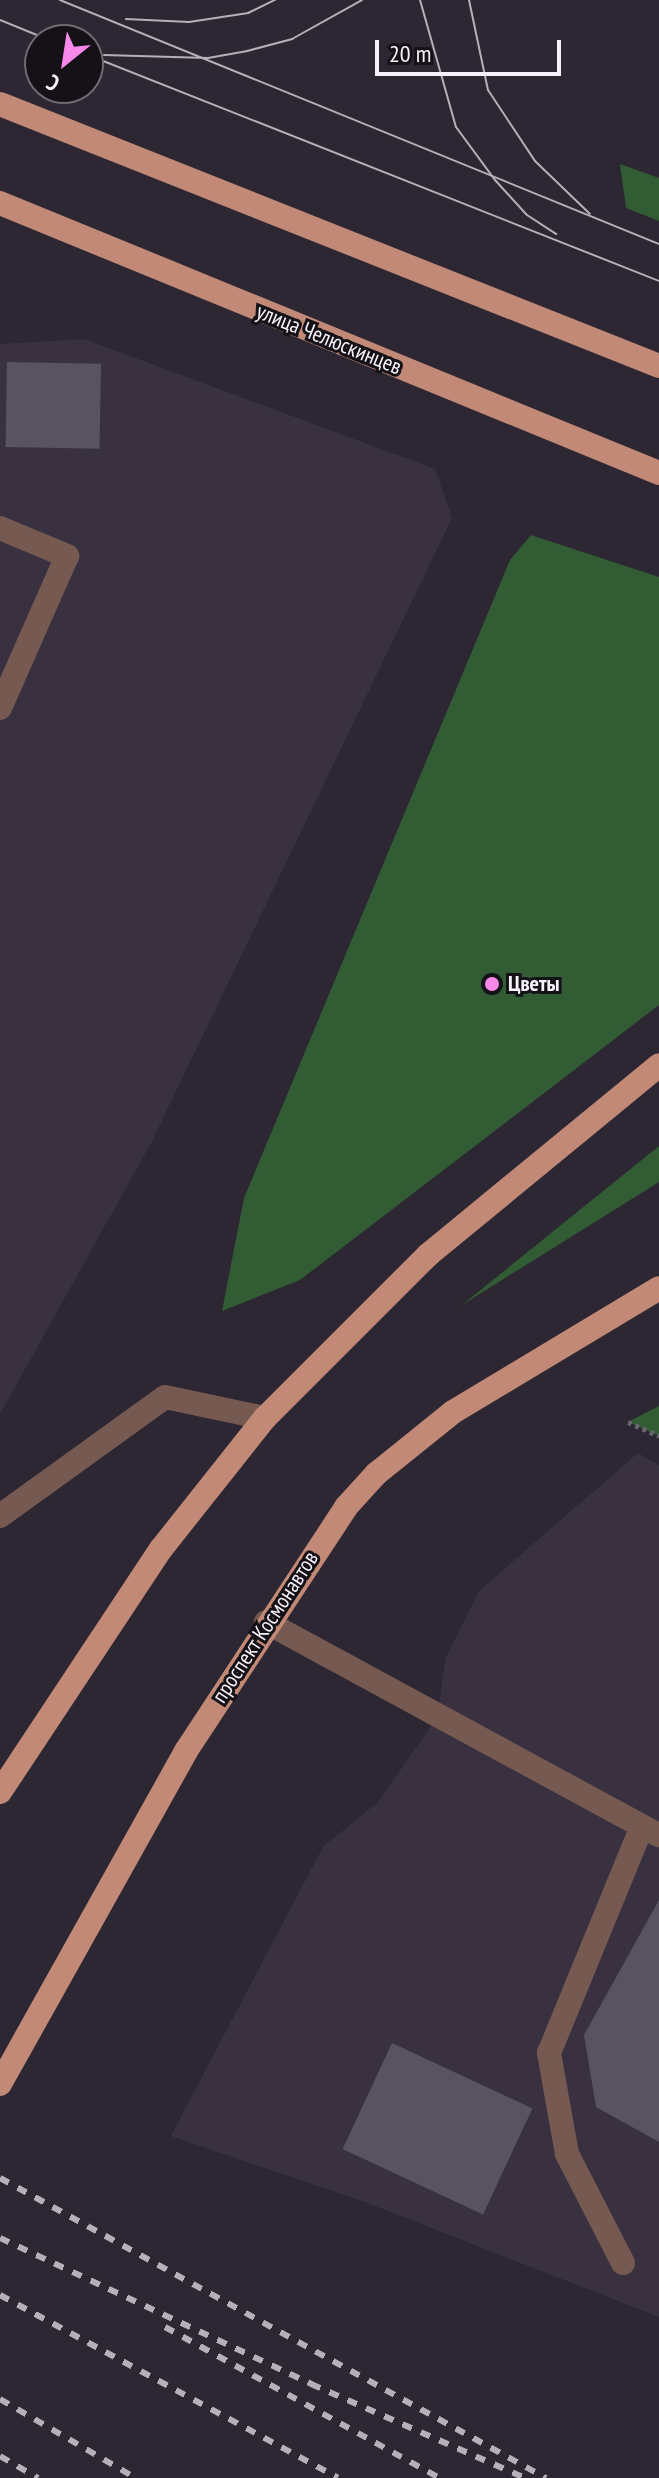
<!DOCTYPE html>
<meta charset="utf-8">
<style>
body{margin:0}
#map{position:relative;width:659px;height:2478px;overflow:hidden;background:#2d2733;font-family:"PT Sans Narrow",sans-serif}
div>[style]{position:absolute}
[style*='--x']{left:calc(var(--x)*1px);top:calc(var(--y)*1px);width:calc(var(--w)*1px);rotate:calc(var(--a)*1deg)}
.industrial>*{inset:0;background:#3a3140}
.green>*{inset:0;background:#315c34}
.building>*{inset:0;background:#595260;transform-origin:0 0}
.path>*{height:5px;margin-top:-2.5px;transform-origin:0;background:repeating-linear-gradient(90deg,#6a6570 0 4px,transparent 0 8px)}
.minor>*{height:24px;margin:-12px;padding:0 12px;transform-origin:12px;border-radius:12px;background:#765a51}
.major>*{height:24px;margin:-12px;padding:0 12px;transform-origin:12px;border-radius:12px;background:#c18976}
.tram>*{height:2px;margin:-1px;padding:0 1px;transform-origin:1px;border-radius:1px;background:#b5b0ba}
.rail>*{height:6px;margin-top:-3px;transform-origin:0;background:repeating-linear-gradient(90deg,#b5b0ba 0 10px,transparent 0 20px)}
.dots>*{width:22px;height:22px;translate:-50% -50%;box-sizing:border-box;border:4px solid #141117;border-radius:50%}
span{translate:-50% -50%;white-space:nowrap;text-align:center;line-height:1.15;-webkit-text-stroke:6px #141117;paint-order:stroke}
.street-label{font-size:22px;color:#f6f2fb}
.poi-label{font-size:22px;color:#f6f2fb;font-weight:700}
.left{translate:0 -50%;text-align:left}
.north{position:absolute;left:24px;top:24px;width:80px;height:80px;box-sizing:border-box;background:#141117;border:2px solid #6e6b72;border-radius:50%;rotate:210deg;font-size:22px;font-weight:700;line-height:32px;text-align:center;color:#f6f2fb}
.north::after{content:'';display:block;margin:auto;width:28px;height:36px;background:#f888ea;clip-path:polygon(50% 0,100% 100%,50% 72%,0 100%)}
.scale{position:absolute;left:375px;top:40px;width:186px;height:36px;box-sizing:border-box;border:4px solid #f6f2fb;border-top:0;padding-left:10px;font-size:24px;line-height:28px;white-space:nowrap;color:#f6f2fb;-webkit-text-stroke:6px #141117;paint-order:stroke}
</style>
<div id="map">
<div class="industrial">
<i style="clip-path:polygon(84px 339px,435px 469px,452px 518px,151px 1143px,0 1414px,0 344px)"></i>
<i style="clip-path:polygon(638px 1453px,659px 1465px,659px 2317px,365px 2202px,171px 2136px,323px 1847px,378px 1802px,437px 1718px,446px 1657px,479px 1591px)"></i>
</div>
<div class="green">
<i style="clip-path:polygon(620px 164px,659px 178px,659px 221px,626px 208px)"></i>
<i style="clip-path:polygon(531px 535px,659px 577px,659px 1005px,300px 1280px,222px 1311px,244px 1198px,510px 560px)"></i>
<i style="clip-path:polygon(659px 1146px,659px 1182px,462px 1305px)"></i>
<i style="clip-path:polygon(659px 1406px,659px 1436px,628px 1422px)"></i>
</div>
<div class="building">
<i style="left:7px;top:362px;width:94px;height:85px;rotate:1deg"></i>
<i style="clip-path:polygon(659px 1900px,659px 2142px,596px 2107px,584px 2035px)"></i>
<i style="left:392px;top:2043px;width:155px;height:117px;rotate:25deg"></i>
</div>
<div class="path">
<i style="--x:628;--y:1422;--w:34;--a:24"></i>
</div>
<div class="minor">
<i style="--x:0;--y:528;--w:73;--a:22.7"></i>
<i style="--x:67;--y:556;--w:166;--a:113.8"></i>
<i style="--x:0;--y:1516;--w:203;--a:-35.8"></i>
<i style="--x:165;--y:1397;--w:102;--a:11.9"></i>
<i style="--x:266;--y:1622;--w:447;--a:28.5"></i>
<i style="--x:623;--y:2263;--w:123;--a:-117.2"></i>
<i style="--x:567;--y:2154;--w:103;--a:-100.1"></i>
<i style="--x:549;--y:2053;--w:245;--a:-67.7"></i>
</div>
<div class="major">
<i style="--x:0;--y:104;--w:709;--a:21.68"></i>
<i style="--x:0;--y:203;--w:712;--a:22.28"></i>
<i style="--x:0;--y:1792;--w:291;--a:-56.5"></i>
<i style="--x:161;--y:1549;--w:167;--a:-51.6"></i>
<i style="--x:265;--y:1418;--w:231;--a:-45"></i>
<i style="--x:428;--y:1255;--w:299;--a:-39.4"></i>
<i style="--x:0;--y:2084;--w:381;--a:-60.8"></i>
<i style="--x:186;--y:1751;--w:292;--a:-56.7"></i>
<i style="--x:346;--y:1507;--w:45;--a:-47.7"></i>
<i style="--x:376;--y:1474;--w:99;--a:-38.8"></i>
<i style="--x:453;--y:1412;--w:240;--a:-31"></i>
</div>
<div class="tram">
<i style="--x:60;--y:0;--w:647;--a:22.16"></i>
<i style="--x:420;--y:0;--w:132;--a:74.2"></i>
<i style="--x:456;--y:127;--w:66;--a:53.7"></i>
<i style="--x:495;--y:180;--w:47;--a:47.6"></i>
<i style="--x:527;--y:215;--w:35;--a:33"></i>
<i style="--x:469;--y:0;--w:92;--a:78.1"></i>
<i style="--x:488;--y:90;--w:85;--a:56.5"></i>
<i style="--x:535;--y:161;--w:76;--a:43.9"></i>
<i style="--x:126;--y:19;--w:63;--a:2.7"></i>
<i style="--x:189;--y:22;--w:60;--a:-8.7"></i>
<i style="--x:248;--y:13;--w:30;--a:-26"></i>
<i style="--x:0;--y:20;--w:53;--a:22.2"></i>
<i style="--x:88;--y:55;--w:614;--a:21.59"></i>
<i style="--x:104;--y:55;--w:104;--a:1.7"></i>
<i style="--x:208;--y:58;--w:40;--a:-10"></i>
<i style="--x:247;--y:51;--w:47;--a:-14.9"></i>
<i style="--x:292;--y:39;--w:80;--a:-29.1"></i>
</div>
<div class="rail">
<i style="--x:0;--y:2178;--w:623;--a:28.79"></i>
<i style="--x:0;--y:2238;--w:344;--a:25.1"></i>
<i style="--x:311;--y:2384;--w:234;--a:23.7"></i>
<i style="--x:0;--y:2295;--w:384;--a:28.4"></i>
<i style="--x:165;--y:2327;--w:314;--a:28.8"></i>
<i style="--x:0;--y:2399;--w:157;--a:30.2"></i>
<i style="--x:0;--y:2456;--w:44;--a:30.1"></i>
</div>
<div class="dots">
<i style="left:492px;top:984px;background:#f888ea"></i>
</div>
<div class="street-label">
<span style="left:329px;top:339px;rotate:22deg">улица Челюскинцев</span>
<span style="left:265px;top:1627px;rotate:-57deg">проспект Космонавтов</span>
</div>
<div class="poi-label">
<span class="left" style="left:508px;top:984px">Цветы</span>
</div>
<div class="north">С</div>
<div class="scale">20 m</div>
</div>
